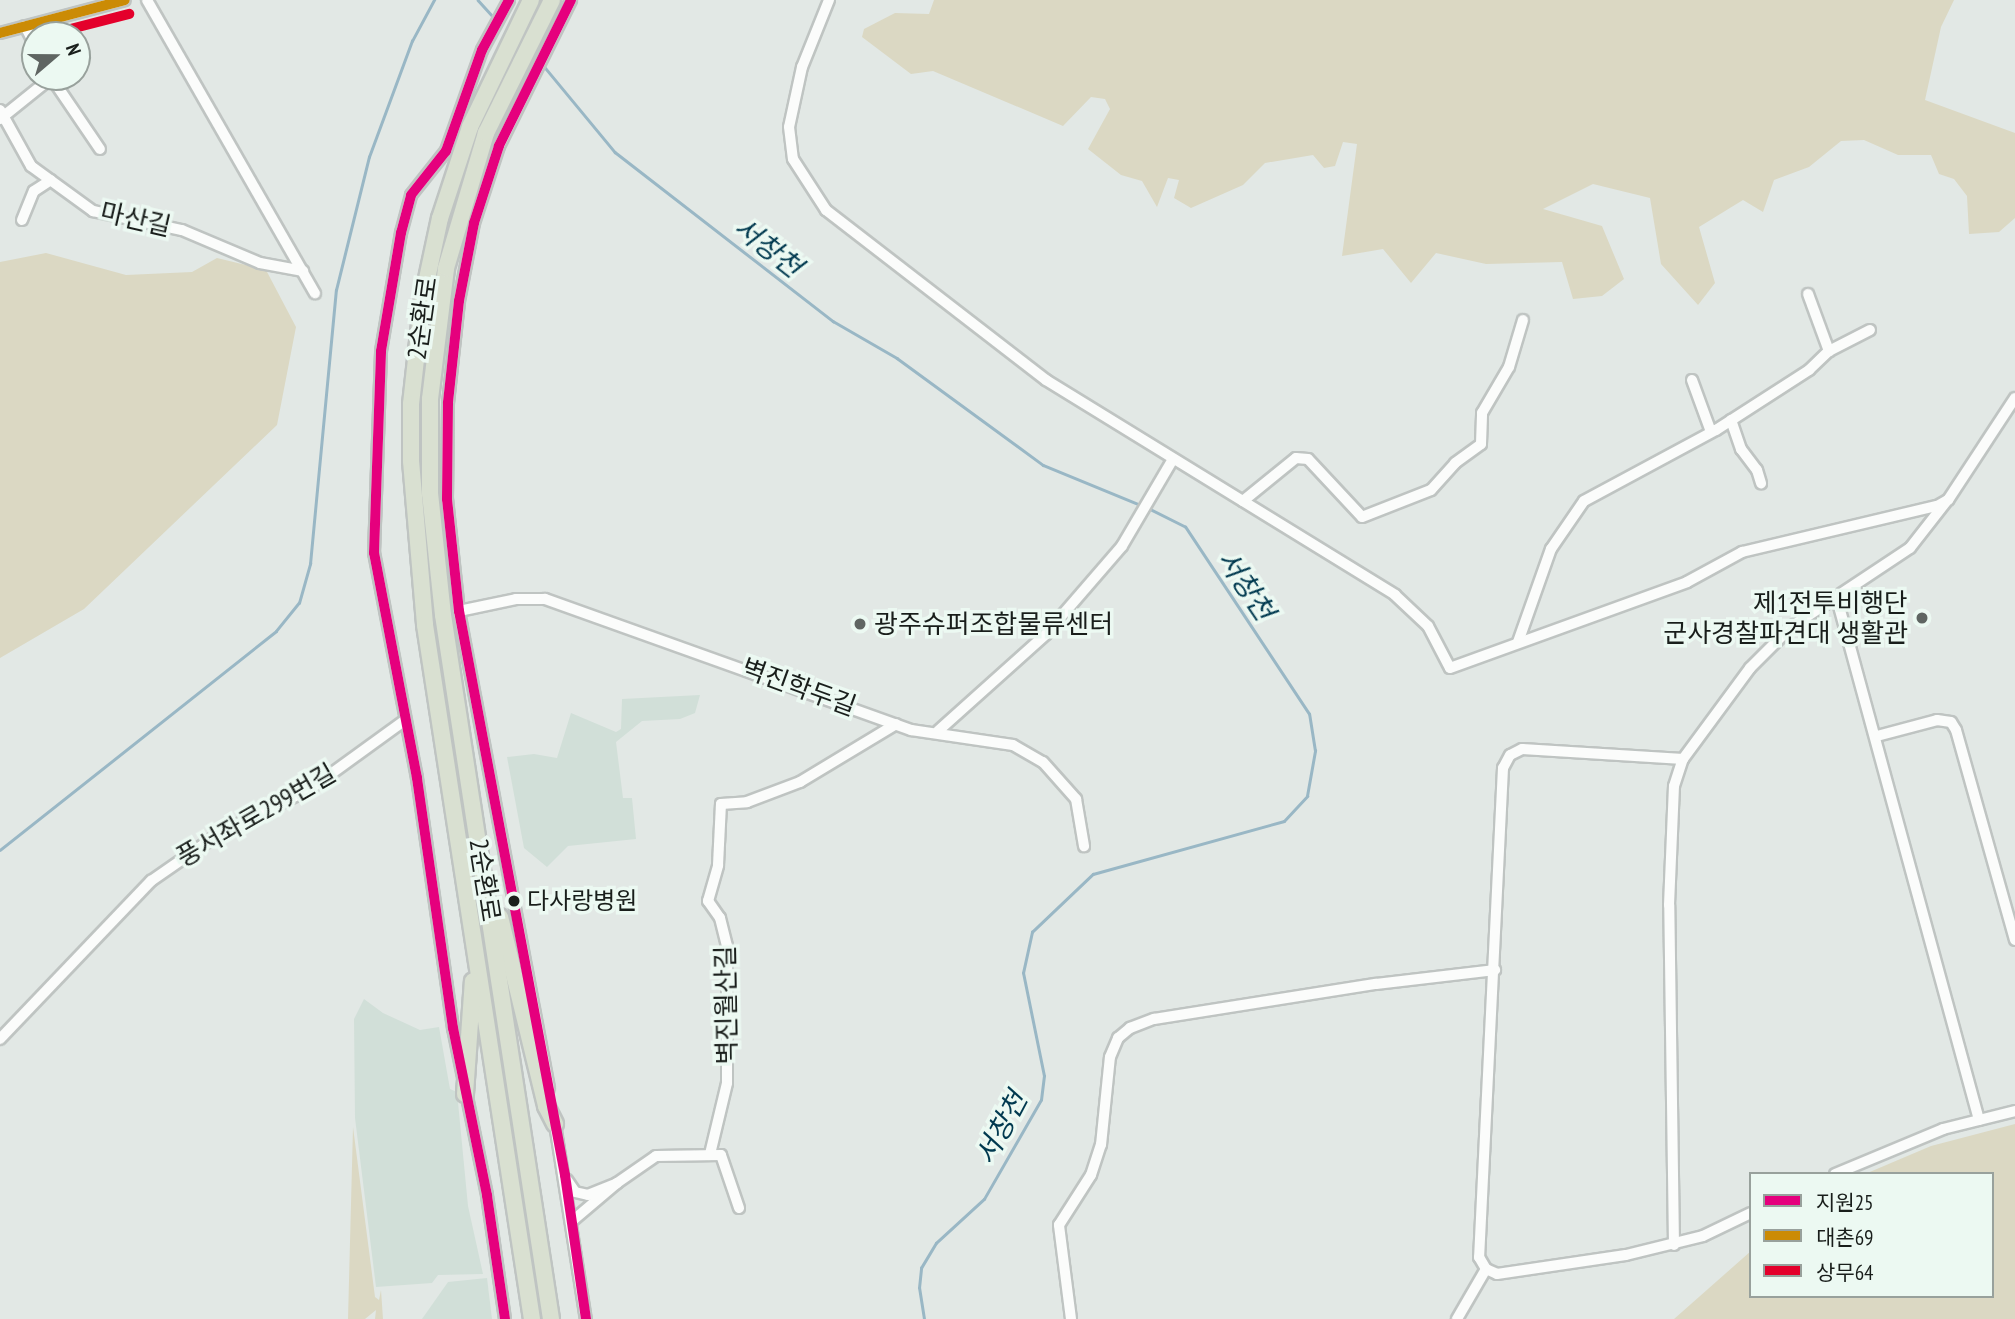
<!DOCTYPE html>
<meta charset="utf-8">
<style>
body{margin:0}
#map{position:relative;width:2015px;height:1319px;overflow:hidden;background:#e2e8e5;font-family:"PT Sans Narrow","Noto Sans KR",sans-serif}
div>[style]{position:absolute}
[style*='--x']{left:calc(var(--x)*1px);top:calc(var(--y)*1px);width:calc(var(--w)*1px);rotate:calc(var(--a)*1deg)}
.built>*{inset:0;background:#d1dfd8}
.green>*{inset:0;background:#dbd8c3}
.stream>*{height:2.5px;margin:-1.25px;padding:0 1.25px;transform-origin:1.25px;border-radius:1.25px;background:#99b7c5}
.roads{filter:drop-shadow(2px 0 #bfc4c2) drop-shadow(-2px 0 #bfc4c2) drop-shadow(0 2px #bfc4c2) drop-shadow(0 -2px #bfc4c2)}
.minor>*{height:10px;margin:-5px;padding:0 5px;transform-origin:5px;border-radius:5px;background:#fbfcfb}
.highway>*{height:16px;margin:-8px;padding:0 8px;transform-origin:8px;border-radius:8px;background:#d9e0d1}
.bus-1>*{height:10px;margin:-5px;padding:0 5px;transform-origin:5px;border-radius:5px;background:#e5007d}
.bus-2>*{height:10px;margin:-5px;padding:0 5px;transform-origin:5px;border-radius:5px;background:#cb8b05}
.bus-3>*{height:10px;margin:-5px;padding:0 5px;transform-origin:5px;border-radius:5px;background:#e4002b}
.dots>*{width:19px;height:19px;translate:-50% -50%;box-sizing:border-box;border:4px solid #ecf9f2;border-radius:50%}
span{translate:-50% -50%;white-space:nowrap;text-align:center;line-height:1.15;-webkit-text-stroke:7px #ecf9f2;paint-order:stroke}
.bus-label{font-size:24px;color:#191e1b}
.left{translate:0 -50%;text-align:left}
.street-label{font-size:26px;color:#191e1b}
.poi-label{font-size:26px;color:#191e1b}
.right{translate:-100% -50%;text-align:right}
.water-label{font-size:28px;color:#00394f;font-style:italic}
.legend{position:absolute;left:1749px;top:1172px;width:245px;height:126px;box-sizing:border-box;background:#ecf9f2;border:2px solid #98a19c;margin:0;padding:9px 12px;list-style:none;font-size:21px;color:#191e1b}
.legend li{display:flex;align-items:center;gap:14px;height:35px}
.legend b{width:35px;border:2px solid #98a19c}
.north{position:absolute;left:21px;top:21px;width:70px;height:70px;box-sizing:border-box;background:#ecf9f2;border:2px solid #98a19c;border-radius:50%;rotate:70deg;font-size:19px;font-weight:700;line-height:28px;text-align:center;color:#191e1b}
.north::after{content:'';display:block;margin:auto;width:24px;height:32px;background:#5f6562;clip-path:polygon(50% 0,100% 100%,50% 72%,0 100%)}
</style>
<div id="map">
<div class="built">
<i style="clip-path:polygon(700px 695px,695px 713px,680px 719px,642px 721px,616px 742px,623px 798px,632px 798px,636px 839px,568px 846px,547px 867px,524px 848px,507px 757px,534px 754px,557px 758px,571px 713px,616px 732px,621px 729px,622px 699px)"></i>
<i style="clip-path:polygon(364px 999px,383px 1013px,420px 1030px,439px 1027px,450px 1089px,457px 1092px,468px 1206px,483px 1274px,438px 1275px,432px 1283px,376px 1287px,355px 1118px,354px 1019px)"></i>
<i style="clip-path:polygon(487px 1278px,492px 1319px,422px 1319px,448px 1282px)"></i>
</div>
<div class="green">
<i style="clip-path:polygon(934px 0,1954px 0,1941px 27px,1925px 100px,2015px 133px,2015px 218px,1999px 232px,1969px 234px,1967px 196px,1954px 179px,1939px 174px,1931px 155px,1898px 155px,1864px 140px,1841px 141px,1809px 167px,1774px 180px,1763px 212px,1743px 200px,1699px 227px,1715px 283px,1698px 305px,1661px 264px,1650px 198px,1593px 184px,1543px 209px,1602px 226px,1624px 279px,1602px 296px,1573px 299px,1562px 262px,1486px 264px,1436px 253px,1411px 283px,1383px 249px,1342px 256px,1357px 144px,1343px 142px,1335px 166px,1324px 168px,1313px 155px,1265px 163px,1243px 185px,1191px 208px,1174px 198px,1179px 180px,1168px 178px,1157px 207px,1142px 181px,1121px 175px,1088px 149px,1110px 109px,1105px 99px,1091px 97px,1063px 126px,933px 71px,911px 74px,862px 37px,864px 29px,895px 13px,929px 14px)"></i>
<i style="clip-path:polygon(46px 253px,126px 275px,192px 272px,217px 258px,266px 270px,296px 327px,277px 425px,84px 609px,0 658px,0 262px)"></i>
<i style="clip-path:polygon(2015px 1124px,2015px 1319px,1674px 1319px,1751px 1251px,1751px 1296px,1992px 1296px,1992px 1174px,1865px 1174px,1931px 1146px)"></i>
<i style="clip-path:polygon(353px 1127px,375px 1297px,379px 1300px,381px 1290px,383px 1319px,375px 1319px,376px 1310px,365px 1319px,348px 1319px)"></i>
</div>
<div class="stream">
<i style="--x:478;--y:0;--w:25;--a:48"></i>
<i style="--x:543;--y:65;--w:113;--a:50.4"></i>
<i style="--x:615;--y:152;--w:276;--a:37.8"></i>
<i style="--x:833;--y:321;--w:74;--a:30"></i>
<i style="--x:897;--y:358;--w:181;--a:36.2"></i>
<i style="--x:1043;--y:465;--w:108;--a:22.3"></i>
<i style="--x:0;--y:850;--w:352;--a:-38.4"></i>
<i style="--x:276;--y:631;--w:36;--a:-51"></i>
<i style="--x:299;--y:603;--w:41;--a:-74.2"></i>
<i style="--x:310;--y:564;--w:275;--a:-84.6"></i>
<i style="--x:336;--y:290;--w:137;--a:-76.1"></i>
<i style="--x:369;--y:157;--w:124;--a:-69.7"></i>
<i style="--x:412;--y:41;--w:47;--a:-61.8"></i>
<i style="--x:924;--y:1319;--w:31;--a:-99"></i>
<i style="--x:919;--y:1288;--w:20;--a:-84"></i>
<i style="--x:921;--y:1268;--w:29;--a:-59"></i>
<i style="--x:936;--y:1243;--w:65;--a:-42.5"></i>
<i style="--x:984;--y:1199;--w:114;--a:-60.1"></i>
<i style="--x:1041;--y:1100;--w:24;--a:-83"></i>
<i style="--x:1044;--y:1076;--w:105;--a:-101.5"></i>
<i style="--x:1023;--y:973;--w:42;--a:-77.6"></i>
<i style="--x:1032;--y:932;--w:84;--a:-43.6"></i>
<i style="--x:1093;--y:874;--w:198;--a:-15.5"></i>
<i style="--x:1284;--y:821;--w:34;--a:-47"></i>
<i style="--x:1307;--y:796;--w:46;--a:-79.9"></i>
<i style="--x:1315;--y:751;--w:37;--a:-99"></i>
<i style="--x:1309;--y:714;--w:224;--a:-123.5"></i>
<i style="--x:1185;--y:527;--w:40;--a:-153.4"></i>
</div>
<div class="roads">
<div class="minor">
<i style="--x:147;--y:0;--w:338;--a:60.2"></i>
<i style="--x:829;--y:0;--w:72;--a:111.9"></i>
<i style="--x:802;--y:67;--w:61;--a:102.2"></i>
<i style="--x:789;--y:127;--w:32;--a:83"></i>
<i style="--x:793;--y:159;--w:61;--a:57.1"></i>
<i style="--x:826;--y:210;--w:278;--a:37.7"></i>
<i style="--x:1046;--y:380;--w:410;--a:31.6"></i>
<i style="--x:1395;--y:595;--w:45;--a:43.2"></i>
<i style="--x:1428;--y:626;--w:47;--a:62.4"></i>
<i style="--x:1450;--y:668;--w:252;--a:-19.9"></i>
<i style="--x:1687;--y:582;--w:63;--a:-28.6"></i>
<i style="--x:1742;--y:552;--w:200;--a:-13.3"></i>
<i style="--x:1937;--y:506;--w:13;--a:-29"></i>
<i style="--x:1948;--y:500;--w:122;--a:-56.7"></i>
<i style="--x:25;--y:26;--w:21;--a:62"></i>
<i style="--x:0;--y:33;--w:129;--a:-14.8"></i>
<i style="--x:51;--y:77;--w:87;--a:55.8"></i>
<i style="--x:0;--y:110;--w:64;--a:61"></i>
<i style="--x:31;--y:166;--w:77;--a:36"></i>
<i style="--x:93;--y:211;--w:91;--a:12.1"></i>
<i style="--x:182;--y:230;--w:85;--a:22.9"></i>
<i style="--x:260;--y:263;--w:44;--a:10.5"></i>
<i style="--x:0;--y:119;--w:65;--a:-38.8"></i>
<i style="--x:22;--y:220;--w:31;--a:-68"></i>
<i style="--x:34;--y:191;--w:20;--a:-33"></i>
<i style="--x:1808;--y:294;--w:61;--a:69.8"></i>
<i style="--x:1692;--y:380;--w:55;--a:69.9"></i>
<i style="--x:1731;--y:420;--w:31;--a:71"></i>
<i style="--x:1741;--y:449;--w:26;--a:53"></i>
<i style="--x:1757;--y:470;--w:14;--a:73"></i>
<i style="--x:1243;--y:501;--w:68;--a:-39.1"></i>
<i style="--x:1296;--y:458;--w:12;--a:5"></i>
<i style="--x:1308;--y:459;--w:79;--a:47"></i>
<i style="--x:1362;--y:517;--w:74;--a:-21.4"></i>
<i style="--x:1431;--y:490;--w:36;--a:-48"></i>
<i style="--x:1455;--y:463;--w:32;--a:-36"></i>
<i style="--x:1481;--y:444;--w:31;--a:-88"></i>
<i style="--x:1482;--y:413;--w:53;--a:-59.6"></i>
<i style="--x:1509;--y:367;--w:49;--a:-73.4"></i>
<i style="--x:1837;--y:599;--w:540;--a:74.75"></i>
<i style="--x:459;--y:611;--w:58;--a:-11.9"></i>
<i style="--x:516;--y:599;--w:29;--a:0"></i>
<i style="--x:545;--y:599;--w:389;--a:19.7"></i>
<i style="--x:911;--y:730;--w:103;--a:8.4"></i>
<i style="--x:1013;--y:745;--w:34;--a:30"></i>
<i style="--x:1043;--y:762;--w:50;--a:48.3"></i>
<i style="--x:1076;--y:799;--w:48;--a:80.3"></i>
<i style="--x:1518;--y:642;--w:99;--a:-70.5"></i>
<i style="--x:1551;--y:549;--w:58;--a:-55.5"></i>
<i style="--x:1584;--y:501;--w:150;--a:-28.3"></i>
<i style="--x:1716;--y:430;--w:111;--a:-32.8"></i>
<i style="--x:1809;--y:370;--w:28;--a:-44"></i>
<i style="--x:1829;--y:351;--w:46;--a:-27.1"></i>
<i style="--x:938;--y:731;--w:145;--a:-41.9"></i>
<i style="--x:1046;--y:634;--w:116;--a:-49.2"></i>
<i style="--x:1122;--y:546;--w:101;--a:-59.6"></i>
<i style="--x:1877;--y:736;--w:62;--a:-14.9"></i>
<i style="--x:1937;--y:720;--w:14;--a:8"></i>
<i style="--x:1951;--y:722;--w:9;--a:58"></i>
<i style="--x:1956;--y:730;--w:218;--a:74.3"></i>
<i style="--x:1683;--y:759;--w:161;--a:-176.4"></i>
<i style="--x:1522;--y:749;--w:13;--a:153"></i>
<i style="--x:1510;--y:755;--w:15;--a:118"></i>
<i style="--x:1503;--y:768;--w:490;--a:92.8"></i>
<i style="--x:1479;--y:1257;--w:14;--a:60"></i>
<i style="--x:1486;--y:1269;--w:12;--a:24"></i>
<i style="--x:1497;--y:1274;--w:130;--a:-8.4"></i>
<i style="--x:1626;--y:1255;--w:79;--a:-13.9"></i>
<i style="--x:1703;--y:1236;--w:53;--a:-25.6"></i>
<i style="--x:0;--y:1039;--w:219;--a:-46.3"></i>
<i style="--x:151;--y:881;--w:84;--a:-34.8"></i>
<i style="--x:220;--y:833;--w:100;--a:-26.1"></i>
<i style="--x:310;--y:789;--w:116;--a:-35.9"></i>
<i style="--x:549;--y:1088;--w:485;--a:-100.7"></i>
<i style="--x:459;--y:611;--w:113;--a:-96.1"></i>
<i style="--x:447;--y:499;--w:96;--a:-89.4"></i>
<i style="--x:448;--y:403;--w:103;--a:-83.8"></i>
<i style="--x:459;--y:301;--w:79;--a:-79.1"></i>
<i style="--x:474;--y:223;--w:81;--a:-72"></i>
<i style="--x:499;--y:146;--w:163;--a:-63.7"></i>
<i style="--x:554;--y:1118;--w:204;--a:81"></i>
<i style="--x:710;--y:1154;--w:73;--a:-76.5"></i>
<i style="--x:727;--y:1083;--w:137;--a:-90"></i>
<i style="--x:727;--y:946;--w:29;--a:-104"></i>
<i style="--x:720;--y:918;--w:21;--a:-125"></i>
<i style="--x:708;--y:901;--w:37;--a:-74"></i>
<i style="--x:718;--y:865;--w:61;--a:-87.2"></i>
<i style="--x:721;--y:804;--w:26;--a:-4"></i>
<i style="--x:747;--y:802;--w:57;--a:-20.7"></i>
<i style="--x:800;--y:782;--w:112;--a:-31.1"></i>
<i style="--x:1835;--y:1174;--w:117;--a:-22.6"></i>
<i style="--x:1943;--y:1129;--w:74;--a:-14"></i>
<i style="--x:567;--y:1180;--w:14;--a:56"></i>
<i style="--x:575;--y:1192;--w:13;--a:13"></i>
<i style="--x:588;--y:1195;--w:31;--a:-22"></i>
<i style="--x:617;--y:1183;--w:60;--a:139.7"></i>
<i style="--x:617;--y:1183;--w:47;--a:-34.7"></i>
<i style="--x:656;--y:1156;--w:65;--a:-0.9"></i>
<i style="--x:721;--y:1155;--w:56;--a:71.2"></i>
<i style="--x:1674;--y:1245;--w:340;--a:-90.8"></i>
<i style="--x:1669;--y:905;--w:119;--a:-87.6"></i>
<i style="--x:1674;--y:786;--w:28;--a:-72"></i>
<i style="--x:1683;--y:759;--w:113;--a:-53.6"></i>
<i style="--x:1750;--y:668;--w:58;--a:-45"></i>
<i style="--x:1791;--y:627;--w:143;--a:-33.6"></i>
<i style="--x:1910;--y:548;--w:58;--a:-52"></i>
<i style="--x:505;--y:1319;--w:125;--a:-98.3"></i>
<i style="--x:487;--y:1195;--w:170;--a:-101.5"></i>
<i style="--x:453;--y:1028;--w:253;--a:-98.2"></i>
<i style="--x:417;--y:778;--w:229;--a:-100.8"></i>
<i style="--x:374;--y:553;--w:202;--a:-88"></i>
<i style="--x:381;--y:351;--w:120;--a:-80.4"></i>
<i style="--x:401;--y:233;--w:39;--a:-75"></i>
<i style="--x:411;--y:195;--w:56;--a:-51.5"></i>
<i style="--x:446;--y:151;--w:107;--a:-70.4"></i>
<i style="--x:482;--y:50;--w:57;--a:-61.6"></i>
<i style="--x:1071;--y:1319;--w:95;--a:-97.3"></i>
<i style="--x:1059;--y:1225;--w:59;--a:-57.4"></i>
<i style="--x:1091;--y:1175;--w:32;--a:-72"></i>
<i style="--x:1101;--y:1145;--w:88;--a:-84.2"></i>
<i style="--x:1110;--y:1057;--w:21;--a:-67"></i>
<i style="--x:1118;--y:1038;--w:16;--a:-40"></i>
<i style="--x:1130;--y:1028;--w:26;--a:-21"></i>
<i style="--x:1154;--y:1019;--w:225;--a:-9"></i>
<i style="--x:1376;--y:984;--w:120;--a:-6.7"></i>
<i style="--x:1457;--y:1319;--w:58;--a:-59.9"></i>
</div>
<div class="highway">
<i style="--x:531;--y:0;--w:141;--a:115.7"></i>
<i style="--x:470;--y:127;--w:96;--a:108.2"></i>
<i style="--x:440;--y:218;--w:81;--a:102.1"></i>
<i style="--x:423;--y:297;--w:108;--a:96.4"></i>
<i style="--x:411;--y:404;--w:57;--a:90"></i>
<i style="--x:411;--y:461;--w:165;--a:85.1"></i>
<i style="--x:425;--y:625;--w:702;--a:81.24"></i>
<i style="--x:500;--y:917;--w:195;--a:76.3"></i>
<i style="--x:546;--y:1106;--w:20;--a:63"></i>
<i style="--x:465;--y:1094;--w:113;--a:-86"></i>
<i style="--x:551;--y:1319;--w:712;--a:-98.72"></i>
<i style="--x:443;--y:615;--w:123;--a:-96.1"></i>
<i style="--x:430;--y:493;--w:94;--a:-90"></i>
<i style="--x:430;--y:399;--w:132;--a:-83"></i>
<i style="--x:446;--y:268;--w:141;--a:-73.5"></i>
<i style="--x:486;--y:133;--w:148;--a:-63.6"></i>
</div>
</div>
<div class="bus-1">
<i style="--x:571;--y:0;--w:163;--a:116.3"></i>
<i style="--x:499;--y:146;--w:81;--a:108"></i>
<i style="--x:474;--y:223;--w:79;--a:100.9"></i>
<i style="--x:459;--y:301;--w:103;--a:96.2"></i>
<i style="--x:448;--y:403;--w:96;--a:90.6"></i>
<i style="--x:447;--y:499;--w:113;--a:83.9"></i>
<i style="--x:459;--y:611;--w:574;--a:79.36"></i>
<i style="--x:565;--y:1175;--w:146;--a:81.7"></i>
<i style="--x:505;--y:1319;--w:125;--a:-98.3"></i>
<i style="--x:487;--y:1195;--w:170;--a:-101.5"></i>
<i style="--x:453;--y:1028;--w:253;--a:-98.2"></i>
<i style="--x:417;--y:778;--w:229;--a:-100.8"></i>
<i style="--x:374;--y:553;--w:202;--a:-88"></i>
<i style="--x:381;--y:351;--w:120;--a:-80.4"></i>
<i style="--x:401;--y:233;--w:39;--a:-75"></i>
<i style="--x:411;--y:195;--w:56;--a:-51.5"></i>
<i style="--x:446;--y:151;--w:107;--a:-70.4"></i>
<i style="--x:482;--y:50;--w:57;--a:-61.6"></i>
</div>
<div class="bus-2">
<i style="--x:0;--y:33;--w:129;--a:-14.8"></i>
</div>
<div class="bus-3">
<i style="--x:47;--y:35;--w:85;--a:-14.4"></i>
</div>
<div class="dots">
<i style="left:1922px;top:618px;background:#5f6562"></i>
<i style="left:860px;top:624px;background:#5f6562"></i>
<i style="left:514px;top:901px;background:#191e1b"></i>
</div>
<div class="bus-label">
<span class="left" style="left:527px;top:901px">다사랑병원</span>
</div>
<div class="street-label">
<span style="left:136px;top:219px;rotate:13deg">마산길</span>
<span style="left:422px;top:318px;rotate:-82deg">2순환로</span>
<span style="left:799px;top:687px;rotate:20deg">벽진학두길</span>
<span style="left:256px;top:815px;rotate:-30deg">풍서좌로299번길</span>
<span style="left:485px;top:880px;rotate:81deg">2순환로</span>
<span style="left:726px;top:1005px;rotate:-91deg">벽진월산길</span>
</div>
<div class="poi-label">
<span class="right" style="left:1908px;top:618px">제1전투비행단<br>군사경찰파견대 생활관</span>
<span class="left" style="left:874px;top:624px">광주슈퍼조합물류센터</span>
</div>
<div class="water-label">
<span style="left:768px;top:247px;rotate:38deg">서창천</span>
<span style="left:1246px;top:585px;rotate:56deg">서창천</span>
<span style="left:1001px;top:1128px;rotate:-62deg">서창천</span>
</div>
<ul class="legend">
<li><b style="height:9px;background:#e5007d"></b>지원25</li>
<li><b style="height:9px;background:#cb8b05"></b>대촌69</li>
<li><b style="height:9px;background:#e4002b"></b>상무64</li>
</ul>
<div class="north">N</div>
</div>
